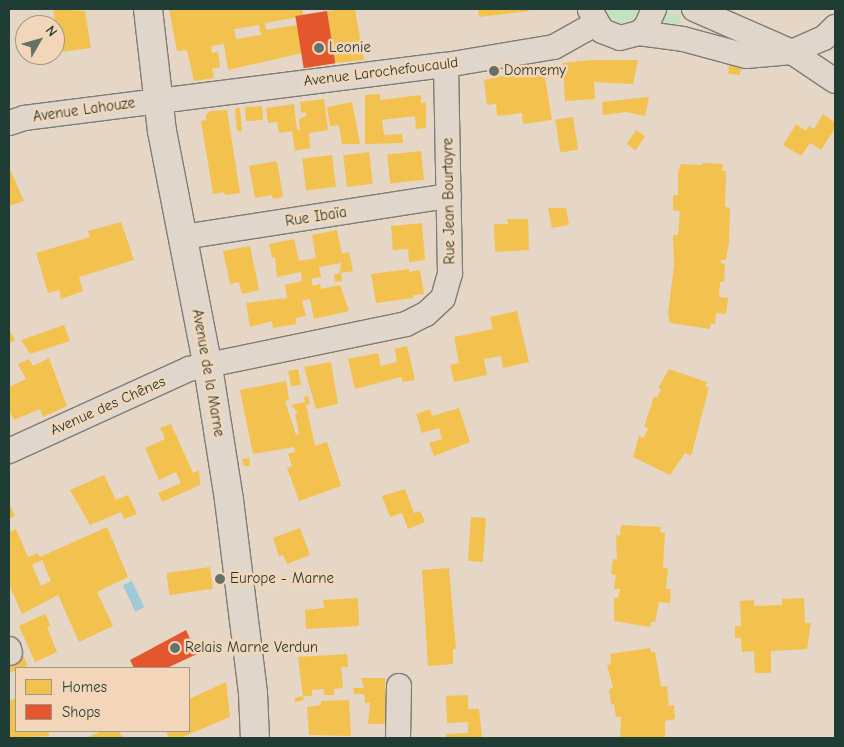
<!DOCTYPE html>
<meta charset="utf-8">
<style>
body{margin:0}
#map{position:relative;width:844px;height:747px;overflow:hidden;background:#e6d6c6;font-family:"Comic Neue",sans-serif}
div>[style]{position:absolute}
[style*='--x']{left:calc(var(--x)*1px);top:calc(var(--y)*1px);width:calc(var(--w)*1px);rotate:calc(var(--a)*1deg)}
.green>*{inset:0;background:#c3e3c0}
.water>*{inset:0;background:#9ec9d8;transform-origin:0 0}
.homes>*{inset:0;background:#f2c14e;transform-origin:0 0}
.shops>*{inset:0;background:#e4572e;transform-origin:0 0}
.roads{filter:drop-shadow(1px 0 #7e7c74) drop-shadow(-1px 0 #7e7c74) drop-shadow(0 1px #7e7c74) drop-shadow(0 -1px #7e7c74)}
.minor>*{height:24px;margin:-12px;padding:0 12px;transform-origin:12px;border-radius:12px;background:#e1d6cb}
.major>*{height:28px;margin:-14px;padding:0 14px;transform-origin:14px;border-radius:14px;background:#e1d6cb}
.dots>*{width:14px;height:14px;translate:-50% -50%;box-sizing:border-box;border:2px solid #f3d6b9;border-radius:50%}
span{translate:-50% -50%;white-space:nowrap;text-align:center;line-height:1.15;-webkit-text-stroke:5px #f3d6b9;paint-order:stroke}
.poi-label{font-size:15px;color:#1f3d34}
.left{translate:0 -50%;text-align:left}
.street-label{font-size:15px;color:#1f3d34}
.frame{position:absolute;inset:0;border:10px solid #1f3d34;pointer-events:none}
.legend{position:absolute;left:15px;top:667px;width:175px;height:65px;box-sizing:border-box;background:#f3d6b9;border:1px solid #9e9984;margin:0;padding:6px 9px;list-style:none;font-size:15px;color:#1f3d34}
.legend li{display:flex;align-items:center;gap:10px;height:25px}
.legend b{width:25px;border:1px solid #9e9984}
.north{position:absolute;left:15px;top:15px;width:50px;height:50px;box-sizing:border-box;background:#f3d6b9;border:1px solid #9e9984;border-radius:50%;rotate:52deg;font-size:14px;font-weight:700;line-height:20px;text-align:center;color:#1f3d34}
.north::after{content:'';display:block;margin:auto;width:18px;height:22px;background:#657367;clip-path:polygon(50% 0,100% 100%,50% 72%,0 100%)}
</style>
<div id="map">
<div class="green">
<i style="clip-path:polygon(605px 9px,639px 9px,633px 19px,623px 23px,612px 21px)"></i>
<i style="clip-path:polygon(667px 13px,681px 15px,677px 32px,662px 27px,661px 22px)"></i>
</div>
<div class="water">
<i style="left:132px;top:581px;width:29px;height:10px;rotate:65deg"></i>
</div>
<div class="homes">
<i style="clip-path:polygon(53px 9px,85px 11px,91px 48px,60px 52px)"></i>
<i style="clip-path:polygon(evenodd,169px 9px,302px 9px,304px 16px,265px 23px,266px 30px,297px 25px,302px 53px,228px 70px,224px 44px,211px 46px,212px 53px,218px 52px,220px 67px,212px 69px,214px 78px,194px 81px,187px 50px,177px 51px,169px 9px,259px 25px,261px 35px,236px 39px,234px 29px,259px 25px)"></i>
<i style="clip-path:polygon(340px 9px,355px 9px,364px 60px,335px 63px,327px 11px)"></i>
<i style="clip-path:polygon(478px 9px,528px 9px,529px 11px,479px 17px)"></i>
<i style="clip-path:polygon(593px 60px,638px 60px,633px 84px,594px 82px,595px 99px,565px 101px,563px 63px)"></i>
<i style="clip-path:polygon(543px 65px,552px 120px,523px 124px,522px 113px,497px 116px,496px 104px,487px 105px,484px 80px,517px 73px,516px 69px)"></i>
<i style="left:729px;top:65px;width:12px;height:9px;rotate:5deg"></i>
<i style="clip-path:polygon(380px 94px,380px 100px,421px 95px,421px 103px,426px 102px,426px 128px,416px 129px,415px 116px,382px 120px,384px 135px,402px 134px,403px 143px,365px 144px,365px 95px)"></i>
<i style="clip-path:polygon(649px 97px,645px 116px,626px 112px,603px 115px,602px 102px)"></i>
<i style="clip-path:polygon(324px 99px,328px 130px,309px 133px,310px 148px,295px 151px,292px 131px,279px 133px,277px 122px,268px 123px,266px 108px,294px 104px,297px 130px,300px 130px,299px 119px,306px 116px,306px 112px,301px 113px,300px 102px)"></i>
<i style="clip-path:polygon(352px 102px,360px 144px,342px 144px,339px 125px,330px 126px,327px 107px)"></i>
<i style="left:262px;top:106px;width:14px;height:17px;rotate:86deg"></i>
<i style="left:240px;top:108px;width:23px;height:5px;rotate:85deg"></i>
<i style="clip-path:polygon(227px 110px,240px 193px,225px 195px,224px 192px,213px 194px,201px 121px,206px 120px,206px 115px,210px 111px)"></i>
<i style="clip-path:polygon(823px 114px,835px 123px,835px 128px,821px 150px,810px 143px,801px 156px,783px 145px,796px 124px,806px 131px,809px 126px,814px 129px)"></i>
<i style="left:573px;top:117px;width:33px;height:18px;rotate:81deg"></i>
<i style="left:636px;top:130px;width:11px;height:17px;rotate:34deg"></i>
<i style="left:421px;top:151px;width:29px;height:34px;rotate:84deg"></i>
<i style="left:369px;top:152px;width:32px;height:26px;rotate:83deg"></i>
<i style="left:332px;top:155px;width:32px;height:30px;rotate:83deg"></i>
<i style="clip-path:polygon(277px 161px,283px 197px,273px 199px,272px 195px,255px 198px,249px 166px)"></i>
<i style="clip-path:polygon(703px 163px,723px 164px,722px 171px,726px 171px,725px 207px,730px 208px,729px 243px,726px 260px,721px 260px,721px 263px,725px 264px,724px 282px,720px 282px,719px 297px,728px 298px,726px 314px,716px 313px,715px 324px,711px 323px,710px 329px,670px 323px,668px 313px,674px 265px,673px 235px,678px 235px,680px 211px,673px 210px,673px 195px,678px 195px,678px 173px,681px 164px,702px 165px)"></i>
<i style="clip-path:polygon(9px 167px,24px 201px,9px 206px)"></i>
<i style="clip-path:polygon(548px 208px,566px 208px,569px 225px,552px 228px)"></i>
<i style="clip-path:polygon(507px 219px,528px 219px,529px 250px,495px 252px,494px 224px,508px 224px)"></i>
<i style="clip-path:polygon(121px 222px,134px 260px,79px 277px,83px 291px,61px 299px,59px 290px,48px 293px,36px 253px,90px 237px,88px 231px)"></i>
<i style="clip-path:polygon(422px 223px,425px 260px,409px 262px,408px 249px,393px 250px,391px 226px)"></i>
<i style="clip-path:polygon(337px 230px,342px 254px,349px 252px,353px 271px,341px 273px,342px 281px,335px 282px,334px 275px,340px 273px,341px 263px,319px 267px,321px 277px,311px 279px,313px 286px,320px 284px,321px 289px,340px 285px,349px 311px,314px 319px,310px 299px,302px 301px,306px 316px,296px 318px,296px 324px,273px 328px,272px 321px,250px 327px,246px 303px,287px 298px,285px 285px,302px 281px,301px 272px,277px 277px,275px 257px,272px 258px,269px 244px,294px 239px,299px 261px,316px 258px,312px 235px)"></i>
<i style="clip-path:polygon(250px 246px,259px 290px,242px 294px,239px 282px,230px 284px,223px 251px)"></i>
<i style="clip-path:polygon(409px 269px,409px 272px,420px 270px,424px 294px,413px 295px,413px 298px,376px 303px,371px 274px)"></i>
<i style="clip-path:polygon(517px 311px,529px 362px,503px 368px,501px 356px,484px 359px,487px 375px,454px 382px,450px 365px,459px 363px,454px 337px,493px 329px,490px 317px)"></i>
<i style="clip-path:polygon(64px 325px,70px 341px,30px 354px,21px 340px)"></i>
<i style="clip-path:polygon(9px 329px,15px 340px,9px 344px)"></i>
<i style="clip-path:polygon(407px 346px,415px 380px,403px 382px,401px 377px,355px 389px,348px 359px,378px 353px,381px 366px,397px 362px,395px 349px)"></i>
<i style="clip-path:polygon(49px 358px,67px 406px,43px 417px,40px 409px,14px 420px,9px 410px,9px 387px,26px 379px,18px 364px,29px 359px,33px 366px)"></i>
<i style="clip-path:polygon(331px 362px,338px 404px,316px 409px,304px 367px)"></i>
<i style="left:298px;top:369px;width:16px;height:10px;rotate:79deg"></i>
<i style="clip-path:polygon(669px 369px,707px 382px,705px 386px,709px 388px,691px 456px,685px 453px,670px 475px,633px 457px,639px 436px,644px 438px,648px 428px,644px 427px,654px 396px,657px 398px,661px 389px,658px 388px)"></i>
<i style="clip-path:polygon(286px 381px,289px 400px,285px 401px,296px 435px,299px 434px,295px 414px,298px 413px,291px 405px,305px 402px,304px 397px,308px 396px,310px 404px,306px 405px,315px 446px,327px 442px,341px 486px,299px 501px,287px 468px,292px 466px,288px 454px,295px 452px,294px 447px,253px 454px,240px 390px)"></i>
<i style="clip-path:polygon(459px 408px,470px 442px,434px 456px,429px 443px,442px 439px,439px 428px,422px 433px,416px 414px,430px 409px,432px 416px)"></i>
<i style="clip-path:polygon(171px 424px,193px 473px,199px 470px,200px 485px,162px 502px,158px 493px,181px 483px,176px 472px,159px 480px,145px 448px,165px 439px,160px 428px)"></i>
<i style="clip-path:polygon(249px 458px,250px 466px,244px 466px,242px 459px)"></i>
<i style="clip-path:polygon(104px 475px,116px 500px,128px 495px,137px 514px,124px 519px,121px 512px,90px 525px,70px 490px)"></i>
<i style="clip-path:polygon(405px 489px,414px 513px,420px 511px,425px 522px,408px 529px,402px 513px,390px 517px,382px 496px)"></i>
<i style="clip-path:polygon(9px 503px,15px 516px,9px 519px)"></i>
<i style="left:471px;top:517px;width:15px;height:44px;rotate:4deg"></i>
<i style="clip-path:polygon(621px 525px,661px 527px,660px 532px,665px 533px,663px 568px,668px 568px,666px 589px,671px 589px,670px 603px,659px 602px,655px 622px,651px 622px,650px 627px,614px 621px,614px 598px,618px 598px,620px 589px,614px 589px,616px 575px,611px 574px,613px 559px,617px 560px,616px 535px,620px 536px)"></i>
<i style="clip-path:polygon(evenodd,107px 527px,128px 577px,97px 592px,113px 626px,79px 642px,58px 595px,22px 614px,9px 584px,9px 532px,16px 529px,28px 557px,38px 553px,40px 557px,107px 527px,42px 560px,51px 581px,41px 586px,32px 565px,42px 560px)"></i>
<i style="clip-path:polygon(300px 528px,310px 555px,287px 564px,283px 555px,279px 556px,273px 538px)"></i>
<i style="left:210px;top:567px;width:22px;height:44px;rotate:82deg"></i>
<i style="clip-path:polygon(449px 568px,456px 649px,453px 649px,453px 664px,428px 666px,422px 570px)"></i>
<i style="clip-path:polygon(358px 598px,359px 626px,306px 629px,305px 610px,324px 608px,323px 600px)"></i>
<i style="clip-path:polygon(804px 598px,805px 623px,811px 623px,807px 649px,771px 651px,771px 673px,755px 673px,754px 651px,742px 652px,741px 638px,735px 638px,735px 626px,741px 626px,740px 601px,754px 600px,754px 606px,782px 605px,782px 599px)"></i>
<i style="clip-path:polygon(45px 614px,51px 626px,47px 627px,57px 652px,35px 662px,19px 626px)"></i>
<i style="clip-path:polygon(650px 648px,651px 652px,655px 652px,661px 687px,667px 686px,669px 706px,674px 705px,675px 719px,665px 721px,665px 738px,620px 738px,621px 717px,616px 717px,614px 704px,611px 704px,609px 689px,613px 688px,607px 665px,611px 664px,610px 654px)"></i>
<i style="clip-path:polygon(347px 654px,348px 667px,341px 667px,343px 688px,334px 689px,334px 695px,324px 695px,324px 689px,312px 690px,312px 696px,303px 696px,298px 657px)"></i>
<i style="clip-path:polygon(23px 656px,28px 665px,9px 673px,9px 663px)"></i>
<i style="clip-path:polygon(361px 678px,385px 678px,386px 724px,368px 724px,370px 703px,365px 703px,364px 694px,354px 694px,353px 688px,364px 688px)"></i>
<i style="clip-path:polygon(226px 682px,230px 717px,180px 738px,169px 738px,166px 731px,189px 731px,189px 699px)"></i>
<i style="clip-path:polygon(16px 690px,16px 731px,49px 731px,49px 736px,9px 738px,9px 701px,16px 698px)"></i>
<i style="clip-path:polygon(468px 695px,468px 709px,479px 709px,482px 738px,446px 738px,446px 734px,468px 733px,468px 722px,447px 723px,446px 696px)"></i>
<i style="left:303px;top:696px;width:4px;height:9px;rotate:76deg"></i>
<i style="clip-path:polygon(349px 700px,351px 736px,309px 735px,307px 707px,321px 705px,321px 701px)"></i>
<i style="clip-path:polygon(102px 731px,119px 731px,123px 738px,86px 738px)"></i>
</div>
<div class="shops">
<i style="left:327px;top:11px;width:53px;height:32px;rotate:81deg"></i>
<i style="clip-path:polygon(186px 630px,197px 654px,167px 668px,134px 668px,130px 660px)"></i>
</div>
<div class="roads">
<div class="minor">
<i style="--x:694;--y:9;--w:107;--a:23.7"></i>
<i style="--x:792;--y:52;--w:52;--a:34"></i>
<i style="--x:590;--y:10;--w:24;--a:60"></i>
<i style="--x:602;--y:31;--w:19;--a:21"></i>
<i style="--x:620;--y:38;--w:20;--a:-15"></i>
<i style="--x:639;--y:33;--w:9;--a:-41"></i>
<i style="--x:646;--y:27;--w:20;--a:-66"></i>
<i style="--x:639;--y:33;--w:44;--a:7.8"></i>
<i style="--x:683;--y:39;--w:65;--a:15.1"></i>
<i style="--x:746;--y:56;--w:46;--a:-5"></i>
<i style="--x:792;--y:52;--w:35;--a:-24"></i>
<i style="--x:824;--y:38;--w:16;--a:-45"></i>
<i style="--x:9;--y:123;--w:16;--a:-18"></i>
<i style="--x:24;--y:118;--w:425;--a:-7.2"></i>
<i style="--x:446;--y:65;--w:109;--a:-9.5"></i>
<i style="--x:554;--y:47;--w:47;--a:-29.3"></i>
<i style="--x:183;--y:237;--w:269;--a:-8.8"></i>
<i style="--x:9;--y:451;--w:198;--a:-24.5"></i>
<i style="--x:189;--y:369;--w:222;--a:-11.7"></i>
<i style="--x:406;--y:324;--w:22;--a:-27"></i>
<i style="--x:426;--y:314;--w:23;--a:-43"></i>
<i style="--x:443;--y:298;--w:26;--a:-74"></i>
<i style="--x:450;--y:273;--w:208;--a:-91.1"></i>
<i style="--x:9;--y:649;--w:4;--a:76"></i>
<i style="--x:398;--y:738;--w:52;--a:-88.9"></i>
</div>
<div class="major">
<i style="--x:148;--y:9;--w:123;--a:83.5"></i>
<i style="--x:162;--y:131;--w:240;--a:79"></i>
<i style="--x:208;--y:367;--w:135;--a:81"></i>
<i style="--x:229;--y:500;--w:194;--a:82.9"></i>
<i style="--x:253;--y:693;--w:45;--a:87.5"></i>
</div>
</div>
<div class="dots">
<i style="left:319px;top:48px;background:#657367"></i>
<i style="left:494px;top:71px;background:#657367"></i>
<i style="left:220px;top:579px;background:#657367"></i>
<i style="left:175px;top:648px;background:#657367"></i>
</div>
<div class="poi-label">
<span class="left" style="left:329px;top:48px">Leonie</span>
<span class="left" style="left:504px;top:71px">Domremy</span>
<span class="left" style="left:230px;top:579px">Europe - Marne</span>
<span class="left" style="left:185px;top:648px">Relais Marne Verdun</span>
</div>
<div class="street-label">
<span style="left:381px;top:72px;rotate:-7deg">Avenue Larochefoucauld</span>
<span style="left:84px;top:110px;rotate:-8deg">Avenue Lahouze</span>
<span style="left:449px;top:201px;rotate:-91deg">Rue Jean Bourtayre</span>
<span style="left:316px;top:217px;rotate:-9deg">Rue Ibaïa</span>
<span style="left:208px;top:373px;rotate:80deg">Avenue de la Marne</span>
<span style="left:108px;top:406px;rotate:-24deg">Avenue des Chênes</span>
</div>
<div class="frame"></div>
<ul class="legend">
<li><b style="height:14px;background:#f2c14e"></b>Homes</li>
<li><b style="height:14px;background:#e4572e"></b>Shops</li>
</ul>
<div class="north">N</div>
</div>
